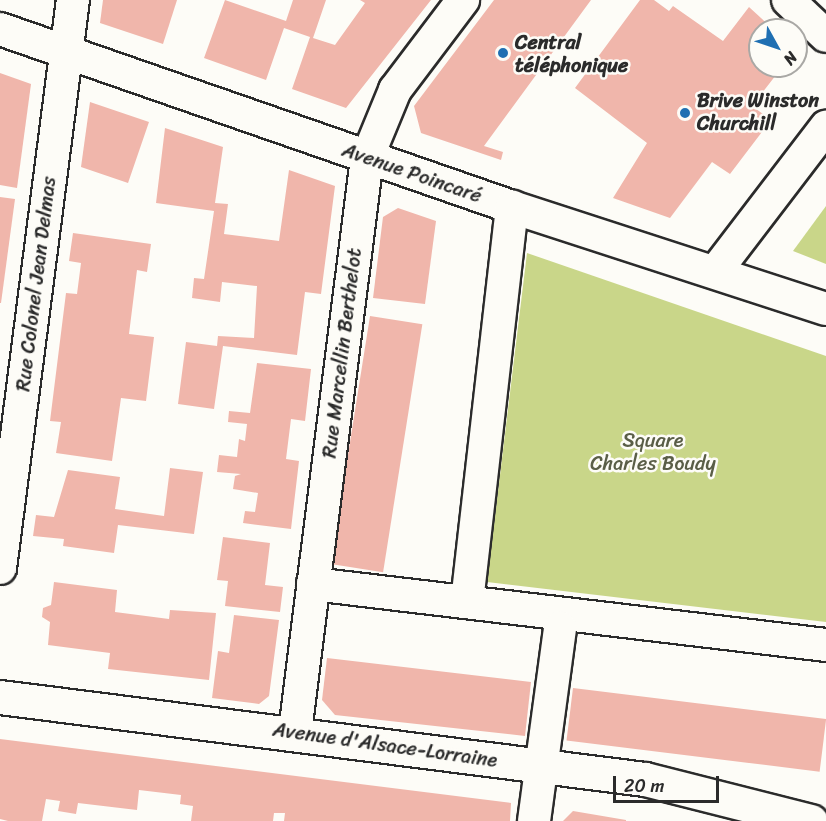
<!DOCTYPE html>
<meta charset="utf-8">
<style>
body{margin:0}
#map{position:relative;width:826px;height:821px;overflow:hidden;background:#fdfcf7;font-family:Sriracha,sans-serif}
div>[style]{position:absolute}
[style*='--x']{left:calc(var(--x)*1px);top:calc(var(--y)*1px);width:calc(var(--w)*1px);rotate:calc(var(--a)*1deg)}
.green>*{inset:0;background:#c9d689}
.building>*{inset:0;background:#f0b6ab;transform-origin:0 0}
.roads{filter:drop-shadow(2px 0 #2b2b2b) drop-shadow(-2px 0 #2b2b2b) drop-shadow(0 2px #2b2b2b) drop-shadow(0 -2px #2b2b2b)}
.street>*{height:32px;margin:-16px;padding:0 16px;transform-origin:16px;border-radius:16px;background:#fdfcf7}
.secondary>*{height:33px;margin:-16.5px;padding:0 16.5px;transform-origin:16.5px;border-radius:16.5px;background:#fdfcf7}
.dots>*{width:16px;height:16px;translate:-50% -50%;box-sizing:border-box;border:3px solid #fdfcf7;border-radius:50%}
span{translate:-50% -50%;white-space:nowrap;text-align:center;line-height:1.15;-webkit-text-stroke:5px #fdfcf7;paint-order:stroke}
.poi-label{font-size:20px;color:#2b2b2b;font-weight:700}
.left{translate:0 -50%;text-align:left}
.street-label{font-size:20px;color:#2b2b2b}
.park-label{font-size:20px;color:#5a5e47}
.north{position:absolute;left:748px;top:18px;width:60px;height:60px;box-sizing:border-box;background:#fdfcf7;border:2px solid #a9a8a5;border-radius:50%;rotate:130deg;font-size:16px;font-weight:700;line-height:24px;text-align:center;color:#2b2b2b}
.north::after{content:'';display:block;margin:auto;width:21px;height:27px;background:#1f6fb2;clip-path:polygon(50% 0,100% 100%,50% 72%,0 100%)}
.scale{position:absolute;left:613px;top:776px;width:106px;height:27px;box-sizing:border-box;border:3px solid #2b2b2b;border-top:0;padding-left:8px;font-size:18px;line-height:21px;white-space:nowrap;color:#2b2b2b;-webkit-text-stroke:4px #fdfcf7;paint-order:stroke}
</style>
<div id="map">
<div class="green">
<i style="clip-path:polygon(826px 206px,826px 264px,793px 251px)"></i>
<i style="clip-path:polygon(527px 253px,826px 356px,826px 622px,487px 582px)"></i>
</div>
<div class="building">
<i style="clip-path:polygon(103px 0,177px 0,163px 44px,100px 23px)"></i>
<i style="clip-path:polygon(225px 0,286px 21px,293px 0,326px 0,313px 38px,335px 45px,365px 3px,360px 0,431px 0,346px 108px,292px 89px,310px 37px,284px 28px,266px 80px,204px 58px)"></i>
<i style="clip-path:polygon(494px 0,591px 0,484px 146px,503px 152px,501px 160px,421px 133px,414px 106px)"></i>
<i style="clip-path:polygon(640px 0,654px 0,669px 11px,673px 6px,723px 41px,749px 7px,774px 30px,760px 30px,760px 66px,783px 66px,752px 106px,771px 120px,730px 174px,712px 162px,670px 218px,613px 198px,647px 143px,575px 88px)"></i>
<i style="clip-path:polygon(0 73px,31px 84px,17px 188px,0 185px)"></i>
<i style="clip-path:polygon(90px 102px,149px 122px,128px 183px,81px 167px)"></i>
<i style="clip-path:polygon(165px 128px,223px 147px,215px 203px,228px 204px,224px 234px,279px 241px,289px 170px,335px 186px,321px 294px,305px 292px,297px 355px,223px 346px,214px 409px,178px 404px,186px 342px,217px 346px,218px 336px,254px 338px,257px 286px,222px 282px,220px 302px,192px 298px,194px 278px,204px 279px,214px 211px,156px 203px)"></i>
<i style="clip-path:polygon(0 197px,15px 199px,1px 303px,0 303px)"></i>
<i style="clip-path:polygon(398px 208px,436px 221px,425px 304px,373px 298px,383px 217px)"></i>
<i style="clip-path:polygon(73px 233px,151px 244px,147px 272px,137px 270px,129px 334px,154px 337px,146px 401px,121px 398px,112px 461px,56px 453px,61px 422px,50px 421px,66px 293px,77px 294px,81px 263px,69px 261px)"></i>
<i style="left:370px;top:316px;width:53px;height:251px;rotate:9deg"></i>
<i style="clip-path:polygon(257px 363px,311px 369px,305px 421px,291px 419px,286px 459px,299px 461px,291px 529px,243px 523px,245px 511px,255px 512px,258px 493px,233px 489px,235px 476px,241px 474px,217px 472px,219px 455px,237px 457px,239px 439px,245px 441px,247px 424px,228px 422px,229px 411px,250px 413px)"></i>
<i style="clip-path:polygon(170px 468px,203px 472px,194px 534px,118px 525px,114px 553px,63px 546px,64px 539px,33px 536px,36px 515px,54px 517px,68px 470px,120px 477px,115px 509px,164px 516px)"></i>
<i style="clip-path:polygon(223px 537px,270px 543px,265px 585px,283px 587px,280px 612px,225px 606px,228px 581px,217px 580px)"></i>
<i style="clip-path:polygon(54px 582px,117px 590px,115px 612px,169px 619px,170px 610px,216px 613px,209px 680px,108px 669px,110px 653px,48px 645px,50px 622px,42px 617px,43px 608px,51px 605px)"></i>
<i style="clip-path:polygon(234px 615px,279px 620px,269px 696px,259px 704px,212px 698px,218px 651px,229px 653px)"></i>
<i style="clip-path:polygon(327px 658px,531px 682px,525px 736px,335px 715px,322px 700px)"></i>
<i style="left:573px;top:688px;width:255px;height:53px;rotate:7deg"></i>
<i style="clip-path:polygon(0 739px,511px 803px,510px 821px,284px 821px,285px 813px,274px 813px,273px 821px,191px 821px,193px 806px,180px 804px,181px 795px,139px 790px,137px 810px,78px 803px,76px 814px,58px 811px,60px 801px,46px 799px,42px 821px,8px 821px,0 819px)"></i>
<i style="clip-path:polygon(573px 811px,626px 820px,626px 821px,563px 821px)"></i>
</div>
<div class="roads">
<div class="street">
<i style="--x:788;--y:0;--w:52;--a:43.5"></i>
<i style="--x:0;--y:29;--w:542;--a:19.17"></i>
<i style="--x:512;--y:207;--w:330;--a:18"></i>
<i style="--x:715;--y:272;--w:183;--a:-52.6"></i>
<i style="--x:0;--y:568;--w:573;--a:-82.68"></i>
<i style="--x:313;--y:584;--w:517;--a:6.78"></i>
<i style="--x:467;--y:602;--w:398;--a:-83.5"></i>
<i style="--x:295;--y:732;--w:578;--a:-82.85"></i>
<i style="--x:367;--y:158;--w:74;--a:-67.6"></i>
<i style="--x:395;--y:90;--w:113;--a:-52.9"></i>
<i style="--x:534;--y:821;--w:195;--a:-82.3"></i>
</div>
<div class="secondary">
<i style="--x:0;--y:697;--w:650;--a:7.25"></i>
<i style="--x:645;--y:779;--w:171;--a:14.2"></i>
</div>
</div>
<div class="dots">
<i style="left:503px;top:53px;background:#1f6fb2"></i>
<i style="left:685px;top:113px;background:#1f6fb2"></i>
</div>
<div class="poi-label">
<span class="left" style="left:515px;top:54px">Central<br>téléphonique</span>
<span class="left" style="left:697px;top:112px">Brive Winston<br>Churchill</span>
</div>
<div class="street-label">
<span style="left:412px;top:173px;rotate:19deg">Avenue Poincaré</span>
<span style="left:36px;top:284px;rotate:-83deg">Rue Colonel Jean Delmas</span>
<span style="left:342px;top:353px;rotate:-83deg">Rue Marcellin Berthelot</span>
<span style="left:385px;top:745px;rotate:8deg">Avenue d'Alsace-Lorraine</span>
</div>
<div class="park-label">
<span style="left:653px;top:452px">Square<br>Charles Boudy</span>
</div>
<div class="north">N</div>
<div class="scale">20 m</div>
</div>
